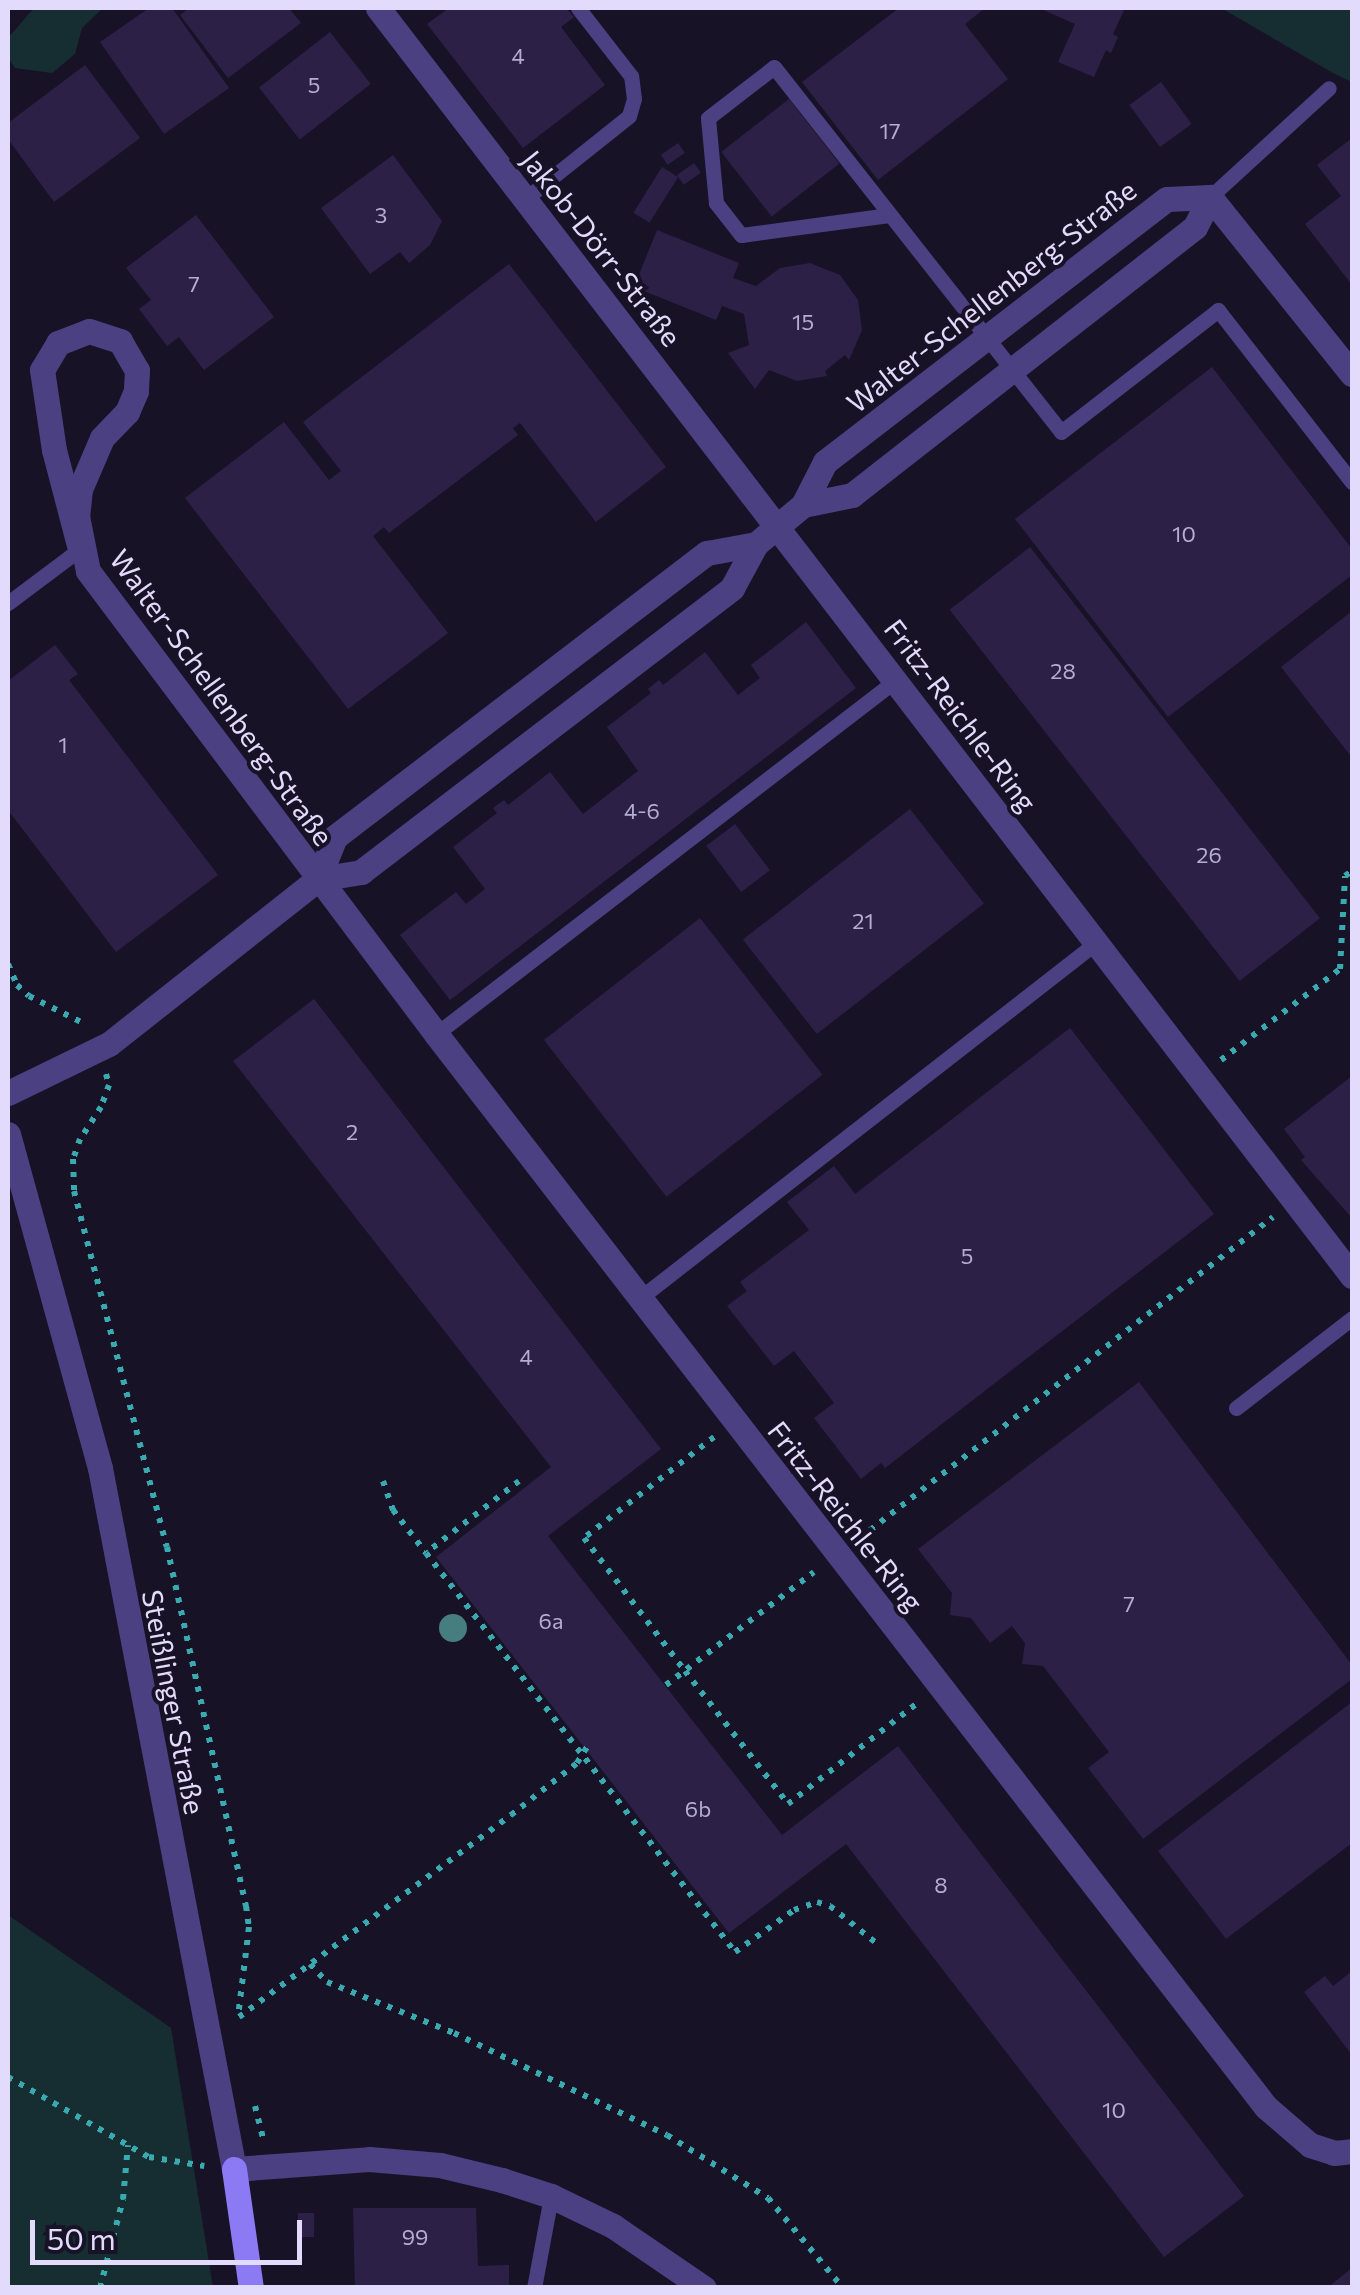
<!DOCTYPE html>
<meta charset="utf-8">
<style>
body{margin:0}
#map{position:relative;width:1360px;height:2295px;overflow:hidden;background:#181227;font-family:Commissioner,sans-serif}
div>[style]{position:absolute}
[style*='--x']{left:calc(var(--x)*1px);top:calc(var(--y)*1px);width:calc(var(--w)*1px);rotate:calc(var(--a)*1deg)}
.green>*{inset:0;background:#162e31}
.building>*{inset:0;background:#2c2047;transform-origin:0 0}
.path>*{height:6px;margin-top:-3px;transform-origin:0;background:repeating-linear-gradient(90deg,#3aaab1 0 5px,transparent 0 13px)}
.service>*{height:15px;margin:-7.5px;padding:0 7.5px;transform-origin:7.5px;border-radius:7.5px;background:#4b4182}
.minor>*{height:25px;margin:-12.5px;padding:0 12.5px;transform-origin:12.5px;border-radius:12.5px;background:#4b4182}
.tertiary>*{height:25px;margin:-12.5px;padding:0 12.5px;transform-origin:12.5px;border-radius:12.5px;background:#4b4182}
.secondary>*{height:25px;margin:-12.5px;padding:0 12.5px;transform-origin:12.5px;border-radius:12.5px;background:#8c7af4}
.trees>*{width:28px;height:28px;margin:-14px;border-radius:50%;background:#467e80}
span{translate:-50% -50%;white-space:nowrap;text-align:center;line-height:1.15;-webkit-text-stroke:8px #181227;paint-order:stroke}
.number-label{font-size:22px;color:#b5accf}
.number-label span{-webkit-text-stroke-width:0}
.street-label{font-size:28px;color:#e3dbfc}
.frame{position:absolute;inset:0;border:10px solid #e3dbfc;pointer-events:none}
.scale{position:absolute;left:30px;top:2220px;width:272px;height:45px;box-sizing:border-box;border:5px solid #e3dbfc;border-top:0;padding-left:12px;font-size:30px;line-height:35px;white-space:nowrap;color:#e3dbfc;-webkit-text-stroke:8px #181227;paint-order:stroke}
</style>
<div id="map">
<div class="green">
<i style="clip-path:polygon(34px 8px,103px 8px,82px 28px,75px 54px,52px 73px,15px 68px,8px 57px,8px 38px)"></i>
<i style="clip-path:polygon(1221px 8px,1352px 8px,1352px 82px,1333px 73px)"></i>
<i style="clip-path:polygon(8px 1915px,171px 2028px,213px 2287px,8px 2287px)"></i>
</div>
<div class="building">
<i style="clip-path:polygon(149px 8px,172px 8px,229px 88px,164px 134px,100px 42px)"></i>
<i style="clip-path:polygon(189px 8px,289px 8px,301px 23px,228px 78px,180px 15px)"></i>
<i style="clip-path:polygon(449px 8px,566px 8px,574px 17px,561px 27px,605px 85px,523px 148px,427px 24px)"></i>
<i style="clip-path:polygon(899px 8px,985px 8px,965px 24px,1008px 79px,878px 180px,802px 82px)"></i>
<i style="clip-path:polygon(1039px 8px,1125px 8px,1113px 34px,1118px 37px,1111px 53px,1106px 50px,1094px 77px,1058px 62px,1075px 24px)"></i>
<i style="left:330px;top:32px;width:66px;height:90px;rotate:52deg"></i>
<i style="clip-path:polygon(85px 65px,140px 138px,54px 202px,8px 139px,8px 123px)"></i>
<i style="left:1161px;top:82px;width:52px;height:39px;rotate:54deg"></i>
<i style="left:789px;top:99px;width:82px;height:86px;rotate:52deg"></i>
<i style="clip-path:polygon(1352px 138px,1352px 285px,1305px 224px,1341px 196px,1317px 165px)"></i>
<i style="left:678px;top:143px;width:12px;height:21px;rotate:55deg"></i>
<i style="clip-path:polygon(393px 155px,442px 221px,430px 245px,409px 263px,400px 252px,370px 274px,321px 208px)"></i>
<i style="left:694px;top:163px;width:12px;height:21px;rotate:55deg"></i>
<i style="left:662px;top:167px;width:19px;height:54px;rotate:32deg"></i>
<i style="clip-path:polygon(196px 215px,274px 317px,204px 370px,179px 337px,167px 346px,139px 309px,151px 300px,126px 268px)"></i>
<i style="clip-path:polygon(657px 230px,739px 263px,733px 278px,756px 286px,780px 268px,810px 263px,840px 275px,858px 300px,862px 330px,849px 360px,845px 355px,825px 371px,827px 376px,797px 381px,769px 370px,755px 389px,728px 353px,749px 345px,744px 314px,722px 306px,716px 320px,634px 287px)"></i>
<i style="clip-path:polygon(509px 264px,666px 467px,596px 522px,520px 423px,513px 428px,518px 435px,389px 533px,384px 527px,373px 536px,448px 633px,348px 709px,185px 498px,284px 422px,329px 480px,341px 471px,303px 422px)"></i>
<i style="clip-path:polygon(1212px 367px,1352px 549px,1352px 575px,1168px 717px,1015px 519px)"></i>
<i style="left:1030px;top:547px;width:471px;height:102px;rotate:52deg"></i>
<i style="clip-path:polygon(1352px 611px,1352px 753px,1350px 755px,1281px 667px)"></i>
<i style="clip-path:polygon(806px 622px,856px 688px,450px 1000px,400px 935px,456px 892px,466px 904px,485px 889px,453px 847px,497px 813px,493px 808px,504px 800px,508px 805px,550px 772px,583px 814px,638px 771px,607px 727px,651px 693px,648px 689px,659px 680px,663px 685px,705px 652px,738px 695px,760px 678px,751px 665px)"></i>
<i style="clip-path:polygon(55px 645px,78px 674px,69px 680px,218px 875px,116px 952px,8px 810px,8px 681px)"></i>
<i style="left:910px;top:809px;width:120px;height:212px;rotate:52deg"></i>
<i style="left:735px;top:824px;width:58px;height:36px;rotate:53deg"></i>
<i style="left:700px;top:918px;width:199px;height:198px;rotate:52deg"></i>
<i style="clip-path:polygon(314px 999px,661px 1449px,548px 1536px,782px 1835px,898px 1746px,1244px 2196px,1164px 2257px,846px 1844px,729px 1933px,436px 1557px,551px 1467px,233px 1061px)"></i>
<i style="clip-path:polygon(1070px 1028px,1214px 1214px,885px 1468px,881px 1463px,861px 1479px,814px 1418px,834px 1403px,794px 1351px,774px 1366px,727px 1306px,747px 1291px,740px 1282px,809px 1230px,787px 1202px,834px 1166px,855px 1194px)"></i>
<i style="clip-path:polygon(1352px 1076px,1352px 1218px,1301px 1160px,1305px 1157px,1284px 1129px)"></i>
<i style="clip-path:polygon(1139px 1382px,1352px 1665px,1352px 1679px,1143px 1839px,1088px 1768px,1109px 1752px,1043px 1666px,1022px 1664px,1025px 1643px,1012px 1626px,990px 1643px,971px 1618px,950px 1615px,952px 1593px,918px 1549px)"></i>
<i style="clip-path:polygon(1352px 1702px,1352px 1843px,1226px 1939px,1158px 1851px)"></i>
<i style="clip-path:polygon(1352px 1971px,1352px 2055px,1304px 1992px,1325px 1976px,1333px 1986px)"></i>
<i style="clip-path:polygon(353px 2208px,476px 2208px,478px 2266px,509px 2265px,509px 2288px,355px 2288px)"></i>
<i style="left:314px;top:2213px;width:24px;height:16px;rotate:90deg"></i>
<i style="clip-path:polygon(1352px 2268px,1352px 2288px,1327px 2288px)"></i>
</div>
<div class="path">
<i style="--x:8;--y:964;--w:23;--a:67"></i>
<i style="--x:17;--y:985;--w:16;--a:43"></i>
<i style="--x:29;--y:996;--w:60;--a:26.6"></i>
<i style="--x:1221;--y:1060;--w:150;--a:-37.4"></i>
<i style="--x:1340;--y:969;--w:93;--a:-86.9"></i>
<i style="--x:1345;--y:876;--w:9;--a:-36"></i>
<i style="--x:106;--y:1074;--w:11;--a:75"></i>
<i style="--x:109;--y:1085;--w:23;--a:110"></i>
<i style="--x:101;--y:1107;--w:38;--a:123"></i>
<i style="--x:80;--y:1139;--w:21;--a:109"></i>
<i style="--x:73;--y:1159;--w:32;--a:88"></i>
<i style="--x:74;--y:1191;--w:368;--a:75.4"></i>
<i style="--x:167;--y:1547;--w:368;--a:77.6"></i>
<i style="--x:246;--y:1906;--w:21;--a:82"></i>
<i style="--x:249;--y:1927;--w:90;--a:97"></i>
<i style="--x:714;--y:1437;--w:165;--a:142.2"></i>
<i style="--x:584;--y:1538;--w:167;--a:52.8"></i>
<i style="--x:685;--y:1671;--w:168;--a:52.2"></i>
<i style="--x:788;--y:1804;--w:162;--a:-38"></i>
<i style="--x:383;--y:1481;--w:31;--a:71"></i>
<i style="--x:393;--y:1510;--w:54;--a:52.5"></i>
<i style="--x:519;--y:1481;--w:118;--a:142.3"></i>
<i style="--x:426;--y:1553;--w:505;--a:52.24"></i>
<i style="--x:735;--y:1952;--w:72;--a:-35.4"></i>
<i style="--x:794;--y:1910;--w:24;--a:-19"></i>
<i style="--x:817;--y:1902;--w:14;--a:17"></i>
<i style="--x:830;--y:1906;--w:58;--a:38.7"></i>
<i style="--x:860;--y:1538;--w:523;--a:-37.86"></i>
<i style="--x:666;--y:1685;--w:186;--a:-37.4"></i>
<i style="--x:310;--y:1964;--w:25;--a:47"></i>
<i style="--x:327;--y:1982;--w:137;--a:21.9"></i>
<i style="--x:454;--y:2033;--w:236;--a:25.6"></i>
<i style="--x:667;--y:2135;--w:119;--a:32"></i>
<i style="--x:768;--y:2198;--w:117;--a:50.2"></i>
<i style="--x:239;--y:2017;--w:339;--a:-36.6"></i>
<i style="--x:511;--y:1815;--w:84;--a:-38.2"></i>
<i style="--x:577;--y:1763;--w:19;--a:-58"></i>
<i style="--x:8;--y:2077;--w:162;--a:29.6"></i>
<i style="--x:149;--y:2157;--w:56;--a:9.3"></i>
<i style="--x:255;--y:2106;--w:33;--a:76"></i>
<i style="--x:100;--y:2288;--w:92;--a:-75.5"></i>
<i style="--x:123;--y:2199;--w:54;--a:-84.7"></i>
</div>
<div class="service">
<i style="--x:1210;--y:197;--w:161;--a:-42.5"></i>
<i style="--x:525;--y:199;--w:133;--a:-38.6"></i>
<i style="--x:629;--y:116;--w:18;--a:-74"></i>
<i style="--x:634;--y:99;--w:23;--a:-97"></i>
<i style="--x:631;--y:76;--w:86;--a:-127.9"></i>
<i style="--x:889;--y:215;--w:149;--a:172.3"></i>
<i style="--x:741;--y:235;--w:41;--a:-128"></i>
<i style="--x:716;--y:203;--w:85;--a:-95.4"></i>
<i style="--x:708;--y:118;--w:83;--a:-37.7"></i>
<i style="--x:774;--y:67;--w:464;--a:51.8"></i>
<i style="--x:1061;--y:432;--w:199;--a:-37.8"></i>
<i style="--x:1218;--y:310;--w:218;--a:52.1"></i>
<i style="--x:8;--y:603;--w:90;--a:-36.9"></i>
<i style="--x:436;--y:1034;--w:580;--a:-37.58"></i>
<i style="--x:640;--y:1298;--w:579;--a:-37.92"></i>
<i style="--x:1236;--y:1408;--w:147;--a:-37.8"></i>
<i style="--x:534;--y:2288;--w:94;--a:-79.5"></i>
</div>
<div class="minor">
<i style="--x:378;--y:8;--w:1599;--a:52.47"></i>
<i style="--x:1210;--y:197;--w:227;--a:51.3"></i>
<i style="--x:803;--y:505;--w:50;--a:-11.5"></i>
<i style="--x:852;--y:495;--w:435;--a:-38"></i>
<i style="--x:1195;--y:227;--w:34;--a:-63"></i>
<i style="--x:80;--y:549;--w:102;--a:-104.7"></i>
<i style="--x:54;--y:450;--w:81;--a:-98.5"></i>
<i style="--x:42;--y:370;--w:31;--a:-59"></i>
<i style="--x:58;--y:343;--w:33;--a:-21"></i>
<i style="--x:89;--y:331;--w:33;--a:18"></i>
<i style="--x:120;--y:341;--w:34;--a:60"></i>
<i style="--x:137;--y:370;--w:21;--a:93"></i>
<i style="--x:136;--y:391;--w:23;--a:113"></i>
<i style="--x:127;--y:412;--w:36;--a:134"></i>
<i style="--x:102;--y:438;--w:56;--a:113.3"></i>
<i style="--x:80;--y:489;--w:27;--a:96"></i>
<i style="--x:77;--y:516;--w:56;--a:78.7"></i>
<i style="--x:88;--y:571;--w:579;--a:53.07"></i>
<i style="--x:436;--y:1034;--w:1357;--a:52.28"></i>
<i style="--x:1266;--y:2107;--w:58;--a:40.8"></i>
<i style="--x:1310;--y:2145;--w:25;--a:18"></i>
<i style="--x:1334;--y:2153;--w:18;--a:-6"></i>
<i style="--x:318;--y:879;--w:45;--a:-68"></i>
<i style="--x:335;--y:837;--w:468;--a:-37.4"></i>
<i style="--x:707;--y:553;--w:50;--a:-10.4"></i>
<i style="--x:8;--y:1093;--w:112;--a:-25.9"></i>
<i style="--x:109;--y:1044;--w:266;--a:-38.3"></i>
<i style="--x:318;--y:879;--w:44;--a:-9.2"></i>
<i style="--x:361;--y:872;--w:467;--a:-37.4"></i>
<i style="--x:732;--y:588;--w:50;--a:-61.4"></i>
<i style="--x:756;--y:544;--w:61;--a:-39.7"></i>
<i style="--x:803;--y:505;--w:48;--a:-62.9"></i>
<i style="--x:825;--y:462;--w:431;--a:-37.6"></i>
<i style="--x:1167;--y:199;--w:43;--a:-2.7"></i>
<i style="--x:234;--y:2169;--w:135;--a:-4.2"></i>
<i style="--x:369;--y:2159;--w:71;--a:4.8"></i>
<i style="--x:440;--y:2165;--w:64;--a:13.6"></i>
<i style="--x:502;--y:2180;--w:52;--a:18.1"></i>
<i style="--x:551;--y:2196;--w:69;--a:25.8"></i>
<i style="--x:613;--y:2226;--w:110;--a:34.3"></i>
</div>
<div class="tertiary">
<i style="--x:8;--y:1134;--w:346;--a:74.6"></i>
<i style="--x:100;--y:1468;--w:714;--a:79.18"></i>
</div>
<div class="secondary">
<i style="--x:234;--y:2169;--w:120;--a:81.9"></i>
</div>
<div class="trees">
<i style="left:453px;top:1628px"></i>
</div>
<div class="number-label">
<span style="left:518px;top:56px">4</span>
<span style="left:314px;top:85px">5</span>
<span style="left:890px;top:131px">17</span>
<span style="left:381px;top:215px">3</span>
<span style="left:194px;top:284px">7</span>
<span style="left:803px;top:322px">15</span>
<span style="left:1184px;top:534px">10</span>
<span style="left:1063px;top:671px">28</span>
<span style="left:63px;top:745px">1</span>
<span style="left:642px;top:811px">4-6</span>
<span style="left:1209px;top:855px">26</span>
<span style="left:863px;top:921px">21</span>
<span style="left:352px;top:1132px">2</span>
<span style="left:967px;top:1256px">5</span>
<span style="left:526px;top:1357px">4</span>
<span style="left:1129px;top:1604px">7</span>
<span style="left:551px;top:1621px">6a</span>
<span style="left:698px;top:1809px">6b</span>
<span style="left:941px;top:1885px">8</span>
<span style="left:1114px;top:2110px">10</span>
<span style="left:415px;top:2237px">99</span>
</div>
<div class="street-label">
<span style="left:602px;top:248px;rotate:52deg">Jakob-Dörr-Straße</span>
<span style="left:991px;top:296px;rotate:-38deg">Walter-Schellenberg-Straße</span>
<span style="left:222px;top:697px;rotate:54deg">Walter-Schellenberg-Straße</span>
<span style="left:961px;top:715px;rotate:53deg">Fritz-Reichle-Ring</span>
<span style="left:846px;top:1516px;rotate:52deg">Fritz-Reichle-Ring</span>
<span style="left:174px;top:1702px;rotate:79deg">Steißlinger Straße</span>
</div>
<div class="frame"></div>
<div class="scale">50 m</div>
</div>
